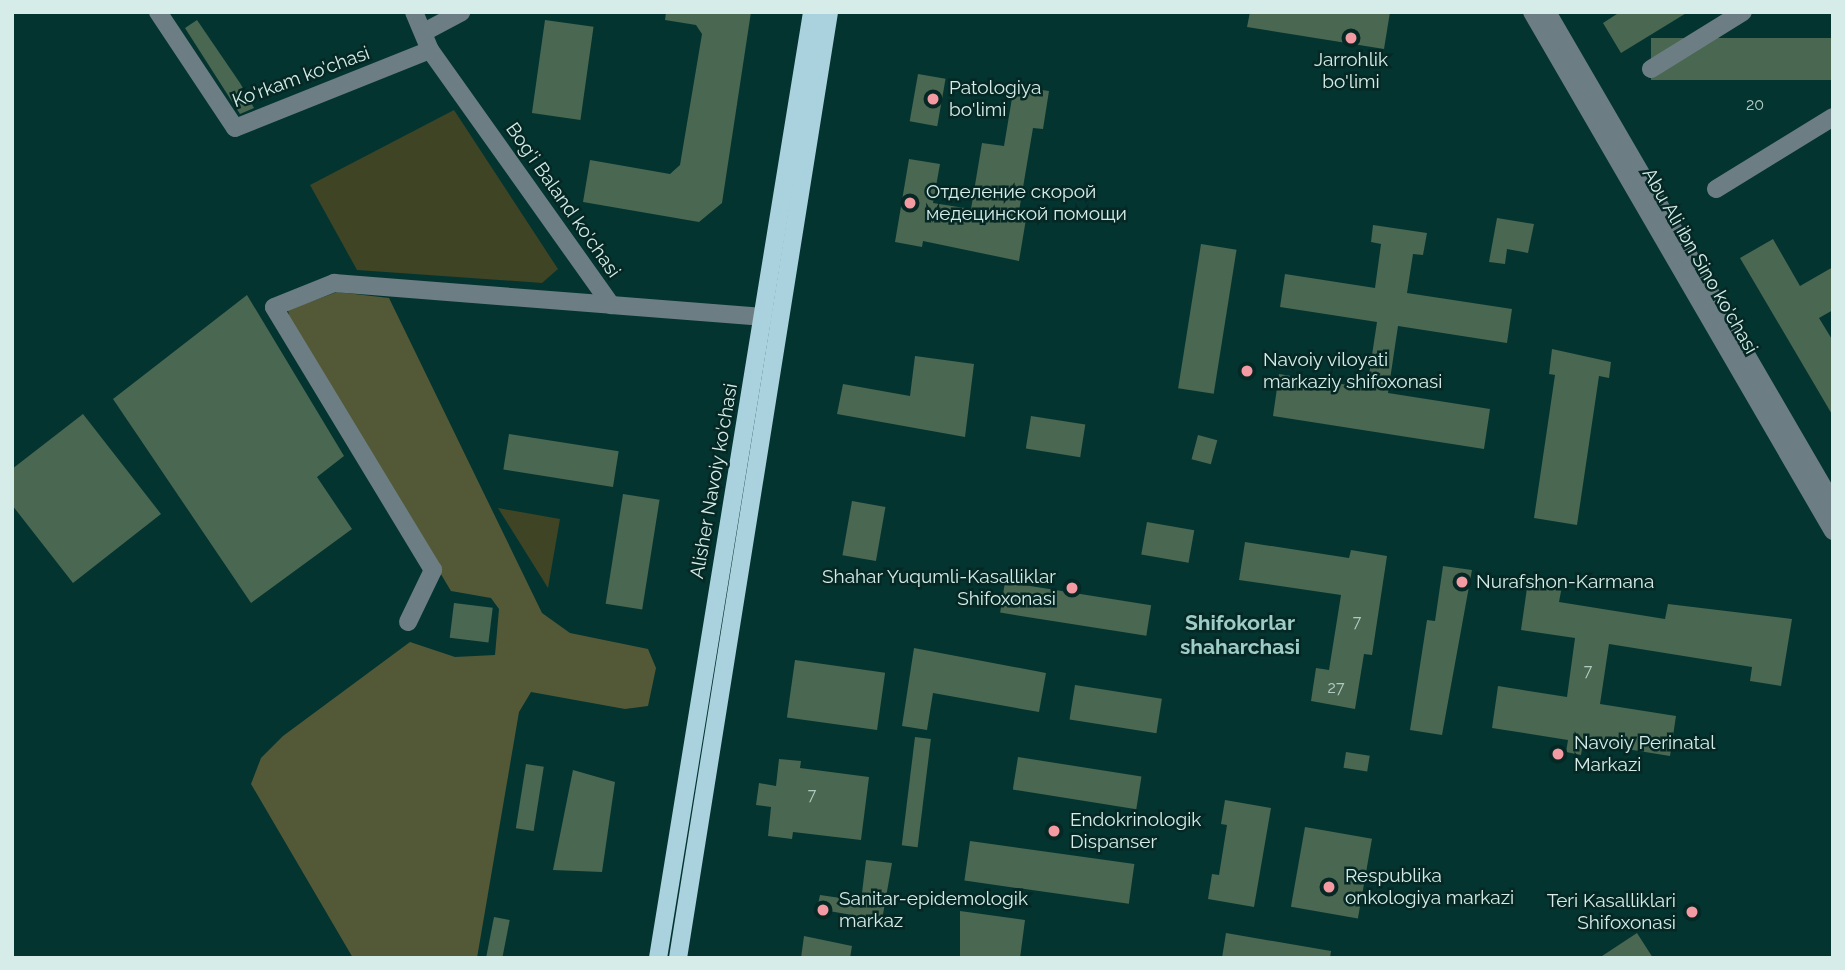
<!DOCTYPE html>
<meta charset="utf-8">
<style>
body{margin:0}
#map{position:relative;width:1845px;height:970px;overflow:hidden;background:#043430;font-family:Raleway,sans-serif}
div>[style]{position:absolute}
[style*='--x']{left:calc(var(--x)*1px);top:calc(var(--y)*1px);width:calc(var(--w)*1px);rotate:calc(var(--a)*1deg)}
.green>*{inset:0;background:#3e4424}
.forest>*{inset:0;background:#535937}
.building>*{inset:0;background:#4a6751;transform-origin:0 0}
.minor>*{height:18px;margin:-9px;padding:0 9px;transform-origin:9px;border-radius:9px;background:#6c7e84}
.major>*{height:18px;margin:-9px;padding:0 9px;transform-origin:9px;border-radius:9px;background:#aad1de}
.dots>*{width:19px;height:19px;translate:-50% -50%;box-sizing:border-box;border:4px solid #062825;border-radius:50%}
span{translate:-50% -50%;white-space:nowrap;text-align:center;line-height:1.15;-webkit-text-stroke:5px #062825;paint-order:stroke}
.number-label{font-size:16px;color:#b2cbc2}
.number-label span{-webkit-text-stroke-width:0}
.poi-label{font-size:19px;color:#d5ece8}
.left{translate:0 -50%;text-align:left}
.right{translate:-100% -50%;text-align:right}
.street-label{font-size:19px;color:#d5ece8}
.neighbourhood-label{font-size:21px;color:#9eccc6;font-weight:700}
.frame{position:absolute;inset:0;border:14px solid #d5ece8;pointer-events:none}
</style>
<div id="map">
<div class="green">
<i style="clip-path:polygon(454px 110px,558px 269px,542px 283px,357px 270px,310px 185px)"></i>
<i style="clip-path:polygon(498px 508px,560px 519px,548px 588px)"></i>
</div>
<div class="forest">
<i style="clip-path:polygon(337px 292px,389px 298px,542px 613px,570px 633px,648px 649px,656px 668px,648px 706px,625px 709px,531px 692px,519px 712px,477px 958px,353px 958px,251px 784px,261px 758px,283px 736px,410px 642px,455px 657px,495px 655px,499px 609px,491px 598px,451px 591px,290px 321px,288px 310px)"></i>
</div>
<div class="building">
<i style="clip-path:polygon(666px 12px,751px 12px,722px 203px,699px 222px,583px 202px,590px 160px,670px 174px,680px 165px,702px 34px,696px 25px,665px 20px)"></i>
<i style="clip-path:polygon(1250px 12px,1390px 12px,1384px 49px,1247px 27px)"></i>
<i style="clip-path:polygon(1620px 12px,1688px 12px,1621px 53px,1603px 23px)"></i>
<i style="clip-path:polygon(197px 20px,240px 83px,254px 108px,240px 114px,185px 28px)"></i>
<i style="left:545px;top:20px;width:49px;height:94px;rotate:8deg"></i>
<i style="left:1833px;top:38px;width:42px;height:182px;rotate:90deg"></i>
<i style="left:918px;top:74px;width:28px;height:48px;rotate:10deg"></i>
<i style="clip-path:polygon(1014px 86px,1049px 91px,1043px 129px,1033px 128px,1018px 217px,1026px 219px,1019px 261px,923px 241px,922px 247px,895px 242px,909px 159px,940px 164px,933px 203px,971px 209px,982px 143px,1004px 146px)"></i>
<i style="clip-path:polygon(1497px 218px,1534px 224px,1528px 253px,1507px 249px,1505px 264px,1489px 262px)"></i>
<i style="clip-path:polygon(1373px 225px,1427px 233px,1423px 255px,1413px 254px,1407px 293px,1512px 309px,1507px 343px,1398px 326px,1388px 393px,1490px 409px,1484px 449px,1273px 416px,1279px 374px,1367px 388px,1377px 322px,1280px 307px,1285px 274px,1375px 288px,1381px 244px,1371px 242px)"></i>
<i style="clip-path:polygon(1773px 239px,1800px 286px,1833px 267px,1833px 310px,1819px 318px,1833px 341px,1833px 416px,1740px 258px)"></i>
<i style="left:1201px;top:244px;width:36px;height:146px;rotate:9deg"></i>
<i style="clip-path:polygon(247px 295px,344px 456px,317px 477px,352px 529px,251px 603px,113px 399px)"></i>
<i style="clip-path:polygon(1552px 349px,1611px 362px,1609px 378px,1599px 376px,1577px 525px,1534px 518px,1555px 375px,1549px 374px)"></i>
<i style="clip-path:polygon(915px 356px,974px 364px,965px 437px,837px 414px,843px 384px,910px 396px)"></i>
<i style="clip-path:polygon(83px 414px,161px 514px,73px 583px,12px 505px,12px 469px)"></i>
<i style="left:1031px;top:416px;width:55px;height:33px;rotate:9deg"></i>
<i style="left:509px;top:434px;width:111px;height:36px;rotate:9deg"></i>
<i style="left:1198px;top:435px;width:20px;height:25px;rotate:15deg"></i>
<i style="left:623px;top:494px;width:37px;height:111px;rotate:9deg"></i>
<i style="left:852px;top:501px;width:34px;height:55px;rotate:10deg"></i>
<i style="left:1147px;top:522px;width:48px;height:33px;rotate:10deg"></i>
<i style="clip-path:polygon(1245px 542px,1349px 558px,1351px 550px,1387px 556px,1372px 655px,1364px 654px,1355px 709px,1311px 701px,1316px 668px,1329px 670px,1341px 595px,1239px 580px)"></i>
<i style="clip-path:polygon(1443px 566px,1472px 570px,1442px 735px,1410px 730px,1427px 620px,1435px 621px)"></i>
<i style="clip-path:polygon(1528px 581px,1562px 586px,1559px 602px,1665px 619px,1668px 604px,1792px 619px,1781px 686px,1750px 681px,1752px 667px,1609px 644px,1600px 704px,1676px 716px,1670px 756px,1583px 742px,1581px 755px,1566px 752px,1568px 740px,1492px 728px,1498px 686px,1567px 697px,1575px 638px,1521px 630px)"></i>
<i style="left:1005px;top:582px;width:148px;height:31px;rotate:9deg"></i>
<i style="left:454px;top:603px;width:39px;height:35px;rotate:7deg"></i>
<i style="clip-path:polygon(914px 648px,1046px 673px,1039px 712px,933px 693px,927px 730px,902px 726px)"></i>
<i style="left:795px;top:660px;width:91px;height:58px;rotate:8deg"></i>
<i style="left:1075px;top:685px;width:88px;height:35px;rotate:9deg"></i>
<i style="left:915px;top:737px;width:16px;height:109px;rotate:7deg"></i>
<i style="left:1346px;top:752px;width:24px;height:16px;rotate:9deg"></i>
<i style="left:1018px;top:757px;width:125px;height:33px;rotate:9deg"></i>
<i style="clip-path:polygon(779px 759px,801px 761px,800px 768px,869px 777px,861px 840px,793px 832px,792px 839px,768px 836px,771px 807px,756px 805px,759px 783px,776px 786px)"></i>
<i style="left:526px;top:764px;width:18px;height:65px;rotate:9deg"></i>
<i style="clip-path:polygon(573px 770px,615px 782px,602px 872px,553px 870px)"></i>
<i style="clip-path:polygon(1225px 800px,1271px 808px,1254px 907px,1208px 899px,1212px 874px,1219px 875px,1227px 825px,1221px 824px)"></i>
<i style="left:1305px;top:827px;width:68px;height:81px;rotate:10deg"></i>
<i style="left:970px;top:841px;width:166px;height:40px;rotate:8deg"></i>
<i style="clip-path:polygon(866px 860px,892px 863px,882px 920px,817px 909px,820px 895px,861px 901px)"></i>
<i style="clip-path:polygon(960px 911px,1025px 920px,1020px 958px,960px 958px)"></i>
<i style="left:494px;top:917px;width:16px;height:42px;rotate:11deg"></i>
<i style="clip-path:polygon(1226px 933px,1331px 951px,1330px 958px,1222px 958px)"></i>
<i style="clip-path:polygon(1637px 933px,1653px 958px,1599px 958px)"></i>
<i style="clip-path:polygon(804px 936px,852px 946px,850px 958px,801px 958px)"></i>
</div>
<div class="minor">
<i style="--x:158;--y:12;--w:139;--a:56.4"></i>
<i style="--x:235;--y:128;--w:210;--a:-21.8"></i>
<i style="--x:414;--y:12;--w:41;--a:67.2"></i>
<i style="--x:430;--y:50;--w:313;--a:54.6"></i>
<i style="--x:611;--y:305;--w:166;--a:4.5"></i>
<i style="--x:1532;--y:12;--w:600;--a:59.89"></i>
<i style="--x:1547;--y:12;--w:569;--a:59.83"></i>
<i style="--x:426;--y:31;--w:40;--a:-28"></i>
<i style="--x:1651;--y:69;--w:108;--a:-31.8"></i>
<i style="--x:1716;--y:189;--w:137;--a:-31.6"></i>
<i style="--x:408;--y:622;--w:58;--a:-64.3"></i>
<i style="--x:433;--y:570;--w:307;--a:-121.2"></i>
<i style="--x:274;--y:307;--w:65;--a:-21.8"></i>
<i style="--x:334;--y:283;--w:278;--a:4.5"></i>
</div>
<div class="major">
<i style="--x:658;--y:958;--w:958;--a:-80.75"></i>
<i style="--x:678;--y:958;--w:958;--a:-80.93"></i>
</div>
<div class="dots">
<i style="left:1351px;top:38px;background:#f49aa2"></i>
<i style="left:933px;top:99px;background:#f49aa2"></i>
<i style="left:910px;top:203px;background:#f49aa2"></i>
<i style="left:1247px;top:371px;background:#f49aa2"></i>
<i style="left:1462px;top:582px;background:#f49aa2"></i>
<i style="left:1072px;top:588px;background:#f49aa2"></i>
<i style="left:1558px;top:754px;background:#f49aa2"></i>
<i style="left:1054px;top:831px;background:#f49aa2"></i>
<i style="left:1329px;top:887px;background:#f49aa2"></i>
<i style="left:823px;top:910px;background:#f49aa2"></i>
<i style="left:1692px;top:912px;background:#f49aa2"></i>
</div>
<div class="number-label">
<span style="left:1755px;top:105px">20</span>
<span style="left:1357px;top:622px">7</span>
<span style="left:1588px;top:671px">7</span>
<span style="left:1336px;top:688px">27</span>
<span style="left:812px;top:795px">7</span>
</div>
<div class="poi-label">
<span style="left:1351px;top:71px">Jarrohlik<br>bo'limi</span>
<span class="left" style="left:949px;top:99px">Patologiya<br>bo'limi</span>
<span class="left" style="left:926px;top:203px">Отделение скорой<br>медецинской помощи</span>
<span class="left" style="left:1263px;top:371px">Navoiy viloyati<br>markaziy shifoxonasi</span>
<span class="right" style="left:1056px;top:588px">Shahar Yuqumli-Kasalliklar<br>Shifoxonasi</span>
<span class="left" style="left:1476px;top:582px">Nurafshon-Karmana</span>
<span class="left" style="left:1574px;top:754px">Navoiy Perinatal<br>Markazi</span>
<span class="left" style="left:1070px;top:831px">Endokrinologik<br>Dispanser</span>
<span class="left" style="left:1345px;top:887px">Respublika<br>onkologiya markazi</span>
<span class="left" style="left:839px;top:910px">Sanitar-epidemologik<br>markaz</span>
<span class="right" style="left:1676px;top:912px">Teri Kasalliklari<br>Shifoxonasi</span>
</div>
<div class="street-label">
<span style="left:301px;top:77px;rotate:-20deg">Ko'rkam ko'chasi</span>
<span style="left:563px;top:200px;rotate:55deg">Bog'i Baland ko'chasi</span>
<span style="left:1700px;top:261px;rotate:60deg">Abu Ali ibn Sino ko'chasi</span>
<span style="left:714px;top:481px;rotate:-80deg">Alisher Navoiy ko'chasi</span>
</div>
<div class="neighbourhood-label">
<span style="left:1240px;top:635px">Shifokorlar<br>shaharchasi</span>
</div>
<div class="frame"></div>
</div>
